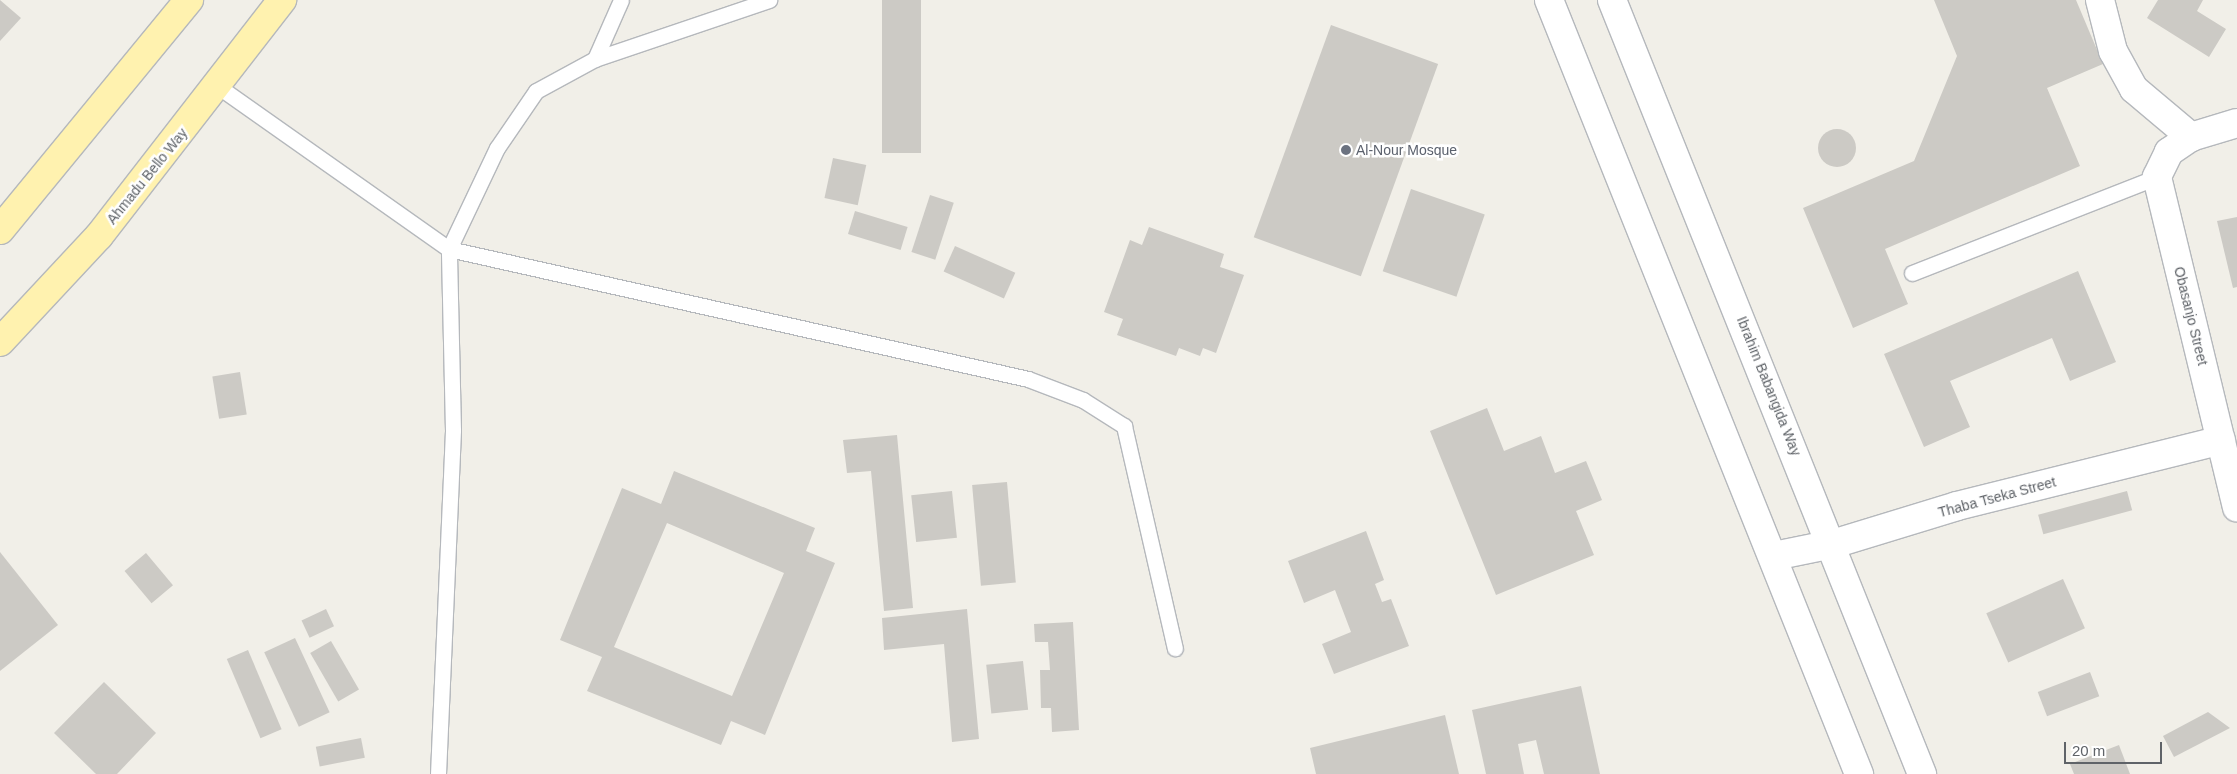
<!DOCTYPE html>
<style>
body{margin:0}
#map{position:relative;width:2237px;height:774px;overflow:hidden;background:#f1efe8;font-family:Arial,sans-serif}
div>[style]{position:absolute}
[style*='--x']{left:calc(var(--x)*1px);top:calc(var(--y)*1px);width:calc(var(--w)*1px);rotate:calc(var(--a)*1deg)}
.building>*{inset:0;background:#cccac5;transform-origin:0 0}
.round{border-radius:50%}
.roads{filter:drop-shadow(1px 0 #b5b8bc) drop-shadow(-1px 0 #b5b8bc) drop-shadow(0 1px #b5b8bc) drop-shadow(0 -1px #b5b8bc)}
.lane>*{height:15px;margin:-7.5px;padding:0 7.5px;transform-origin:7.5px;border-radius:7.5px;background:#fff}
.street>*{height:28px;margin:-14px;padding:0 14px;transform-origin:14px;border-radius:14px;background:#fff}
.secondary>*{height:28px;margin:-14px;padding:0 14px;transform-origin:14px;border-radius:14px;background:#fff}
.primary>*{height:28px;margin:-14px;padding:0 14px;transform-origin:14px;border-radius:14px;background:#fff2af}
.dots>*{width:14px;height:14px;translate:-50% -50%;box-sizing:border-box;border:2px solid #fff;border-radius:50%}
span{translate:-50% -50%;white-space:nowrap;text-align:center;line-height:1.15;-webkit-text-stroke:5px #fff;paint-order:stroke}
.worship-label{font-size:14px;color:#5b616d}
.left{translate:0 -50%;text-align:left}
.street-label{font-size:14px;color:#5f6368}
.scale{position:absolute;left:2064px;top:742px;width:98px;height:22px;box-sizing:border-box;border:2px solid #5f6368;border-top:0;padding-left:6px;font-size:15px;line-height:18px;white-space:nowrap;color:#5f6368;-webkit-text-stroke:4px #fff;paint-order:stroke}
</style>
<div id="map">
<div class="building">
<i style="clip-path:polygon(0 0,21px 18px,0 41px)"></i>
<i style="left:882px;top:0;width:39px;height:153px"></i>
<i style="clip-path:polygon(1934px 0,2076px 0,2103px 64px,2047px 88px,2080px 166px,1885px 249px,1908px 304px,1853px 328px,1803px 208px,1914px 161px,1957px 56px)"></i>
<i style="clip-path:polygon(2158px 0,2203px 0,2197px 11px,2226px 29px,2209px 57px,2147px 18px)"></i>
<i style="left:1331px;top:25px;width:114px;height:226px;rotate:20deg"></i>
<i class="round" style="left:1818px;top:129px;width:38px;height:38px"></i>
<i style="left:833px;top:158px;width:34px;height:41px;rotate:12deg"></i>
<i style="left:1411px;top:189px;width:78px;height:87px;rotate:19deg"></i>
<i style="left:930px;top:195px;width:25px;height:60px;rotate:18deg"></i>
<i style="left:855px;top:211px;width:55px;height:24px;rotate:17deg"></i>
<i style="clip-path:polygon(2237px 217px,2237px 287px,2233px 288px,2217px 221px)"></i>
<i style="clip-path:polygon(1149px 227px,1224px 254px,1220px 267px,1244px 275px,1216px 353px,1203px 348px,1200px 356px,1179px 348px,1176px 356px,1117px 335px,1123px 319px,1104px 312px,1130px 240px,1142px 245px)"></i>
<i style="left:955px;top:246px;width:66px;height:28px;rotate:24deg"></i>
<i style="clip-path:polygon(2078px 271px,2116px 362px,2070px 381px,2052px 338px,1950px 381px,1970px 427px,1924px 447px,1884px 354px)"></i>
<i style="left:240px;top:372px;width:43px;height:28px;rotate:81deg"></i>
<i style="clip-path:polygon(1487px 408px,1504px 451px,1541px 436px,1555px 473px,1586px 461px,1602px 500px,1576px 511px,1594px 555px,1496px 595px,1430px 431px)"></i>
<i style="clip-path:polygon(897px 435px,913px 608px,884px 611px,871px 471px,847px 473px,843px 440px)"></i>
<i style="clip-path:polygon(evenodd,674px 471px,815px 528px,806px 551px,835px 563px,765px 735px,731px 721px,721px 745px,587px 691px,602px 657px,560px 640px,622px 488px,661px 504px,674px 471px,667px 523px,784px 573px,732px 696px,614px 647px,667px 523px)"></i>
<i style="left:1007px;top:482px;width:101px;height:35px;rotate:85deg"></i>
<i style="left:952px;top:491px;width:47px;height:41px;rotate:84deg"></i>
<i style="left:2127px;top:491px;width:20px;height:92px;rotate:75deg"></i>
<i style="clip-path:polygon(1366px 531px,1384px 580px,1375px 584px,1382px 602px,1391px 599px,1409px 646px,1334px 674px,1322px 644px,1351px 632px,1335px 590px,1304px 603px,1288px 561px)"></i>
<i style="clip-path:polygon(0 552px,58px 625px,0 671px)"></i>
<i style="left:146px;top:553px;width:42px;height:28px;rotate:50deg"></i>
<i style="left:2063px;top:579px;width:54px;height:84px;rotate:66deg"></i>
<i style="left:326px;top:609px;width:19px;height:27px;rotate:65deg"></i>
<i style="clip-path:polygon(967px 609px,979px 739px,952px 742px,944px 644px,884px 650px,882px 618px)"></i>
<i style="clip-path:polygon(1073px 622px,1079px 730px,1052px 732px,1051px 708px,1041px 708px,1040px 670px,1050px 670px,1048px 642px,1035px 642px,1034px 624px)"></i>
<i style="left:295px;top:638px;width:82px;height:34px;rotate:65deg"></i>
<i style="left:331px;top:641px;width:56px;height:24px;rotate:60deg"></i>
<i style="left:248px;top:650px;width:86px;height:23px;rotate:67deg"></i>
<i style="left:1023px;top:661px;width:49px;height:37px;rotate:84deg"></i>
<i style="left:2090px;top:672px;width:26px;height:56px;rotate:69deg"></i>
<i style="clip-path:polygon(104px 682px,156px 733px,117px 774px,96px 774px,54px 733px)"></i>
<i style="clip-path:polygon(1581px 686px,1600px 774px,1544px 774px,1536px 740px,1518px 744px,1524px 774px,1486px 774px,1472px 710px)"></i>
<i style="clip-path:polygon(2208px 712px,2230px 728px,2174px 757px,2163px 736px)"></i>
<i style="clip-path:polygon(1445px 715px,1459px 774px,1316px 774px,1310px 748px)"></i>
<i style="left:361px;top:738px;width:20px;height:46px;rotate:79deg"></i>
<i style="clip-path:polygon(2119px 745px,2130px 774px,2074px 774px,2070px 764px)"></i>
</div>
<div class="roads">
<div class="lane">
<i style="--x:595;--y:59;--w:64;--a:-66.2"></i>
<i style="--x:219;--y:87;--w:281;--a:35.2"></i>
<i style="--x:449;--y:249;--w:112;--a:-64.6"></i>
<i style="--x:497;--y:148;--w:69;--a:-55.6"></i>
<i style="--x:536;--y:91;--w:67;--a:-28.5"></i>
<i style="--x:595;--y:59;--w:184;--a:-18.7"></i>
<i style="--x:1912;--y:273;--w:263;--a:-21.4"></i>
<i style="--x:438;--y:774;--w:344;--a:-87.5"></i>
<i style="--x:453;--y:430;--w:181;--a:-91.3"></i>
<i style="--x:449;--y:249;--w:593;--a:12.65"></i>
<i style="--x:1028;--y:379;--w:59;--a:20.9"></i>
<i style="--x:1083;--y:400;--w:49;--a:32.4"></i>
<i style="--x:1124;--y:426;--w:228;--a:77.1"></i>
</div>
<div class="street">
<i style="--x:2100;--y:0;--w:53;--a:75.7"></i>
<i style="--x:2113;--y:51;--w:43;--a:61.1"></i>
<i style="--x:2134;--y:89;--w:75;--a:40.1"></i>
<i style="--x:2237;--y:123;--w:48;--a:163.1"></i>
<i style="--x:2191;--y:137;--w:27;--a:146"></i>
<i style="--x:2169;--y:152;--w:28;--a:116"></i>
<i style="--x:2157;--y:177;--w:340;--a:76.4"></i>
<i style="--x:1774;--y:556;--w:60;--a:-11.5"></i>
<i style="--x:1833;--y:544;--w:130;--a:-17"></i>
<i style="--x:1957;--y:506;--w:272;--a:-14"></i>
</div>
<div class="secondary">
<i style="--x:1549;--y:0;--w:834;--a:68.17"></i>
<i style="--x:1612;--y:0;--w:834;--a:68.17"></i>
</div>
<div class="primary">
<i style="--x:0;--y:230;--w:298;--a:-50.6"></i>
<i style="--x:0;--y:342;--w:145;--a:-47"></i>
<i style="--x:99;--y:236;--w:299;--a:-52.2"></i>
</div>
</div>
<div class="dots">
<i style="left:1346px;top:150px;background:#6b7280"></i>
</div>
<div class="worship-label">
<span class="left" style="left:1356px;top:150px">Al-Nour Mosque</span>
</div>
<div class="street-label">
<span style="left:147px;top:176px;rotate:-51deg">Ahmadu Bello Way</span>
<span style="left:2191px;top:316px;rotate:76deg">Obasanjo Street</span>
<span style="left:1769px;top:386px;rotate:68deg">Ibrahim Babangida Way</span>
<span style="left:1997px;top:497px;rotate:-15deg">Thaba Tseka Street</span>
</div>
<div class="scale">20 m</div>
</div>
